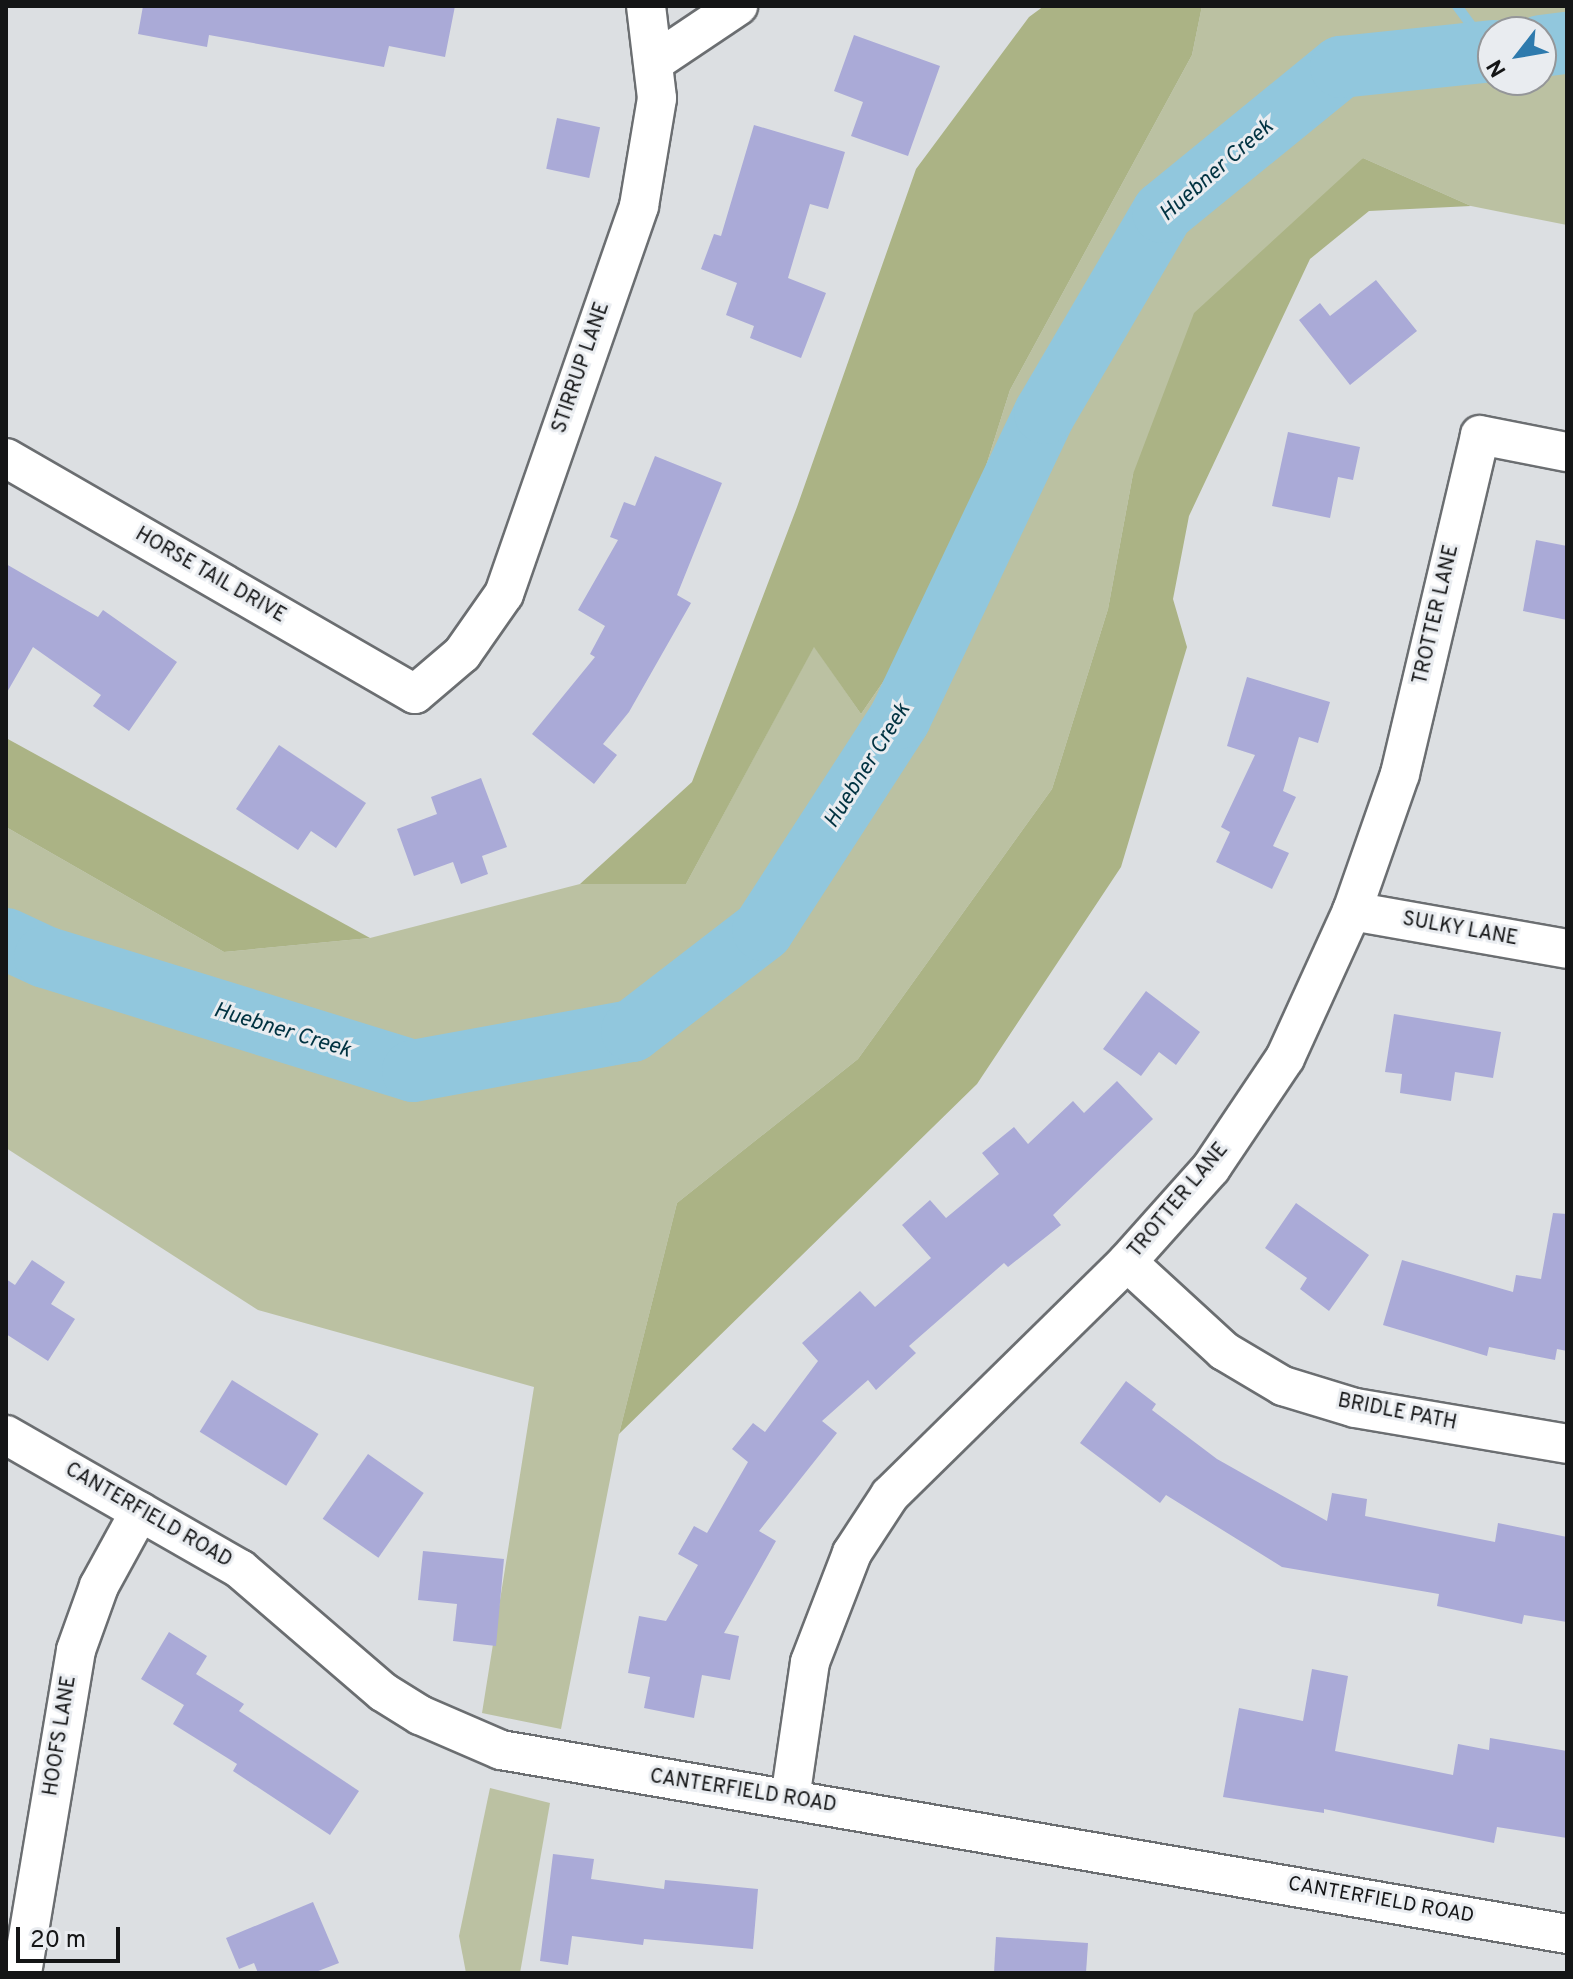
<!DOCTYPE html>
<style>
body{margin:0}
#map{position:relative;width:1573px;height:1979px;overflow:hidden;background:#dcdfe2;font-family:Overpass,sans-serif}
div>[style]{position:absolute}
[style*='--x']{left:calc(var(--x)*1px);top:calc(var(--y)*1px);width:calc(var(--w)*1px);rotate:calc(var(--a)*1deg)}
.green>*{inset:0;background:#bbc1a2}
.forest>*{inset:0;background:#abb385}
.stream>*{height:10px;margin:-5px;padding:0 5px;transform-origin:5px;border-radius:5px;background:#91c7dd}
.river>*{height:62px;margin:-31px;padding:0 31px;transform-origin:31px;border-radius:31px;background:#91c7dd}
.building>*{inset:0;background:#aaaad7;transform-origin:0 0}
.roads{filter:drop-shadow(2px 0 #6b6e71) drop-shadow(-2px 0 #6b6e71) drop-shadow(0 2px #6b6e71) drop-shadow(0 -2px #6b6e71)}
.street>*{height:38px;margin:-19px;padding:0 19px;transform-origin:19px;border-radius:19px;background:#fff}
span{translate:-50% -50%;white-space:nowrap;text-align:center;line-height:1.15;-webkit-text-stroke:6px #e9ecf0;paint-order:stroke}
.street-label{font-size:20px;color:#141516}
.water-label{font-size:22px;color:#003241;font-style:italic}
.frame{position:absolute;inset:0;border:8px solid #141516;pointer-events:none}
.north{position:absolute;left:1477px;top:16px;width:80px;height:80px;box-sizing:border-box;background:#e9ecf0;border:2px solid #949699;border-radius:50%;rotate:239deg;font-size:22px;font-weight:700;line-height:32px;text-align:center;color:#141516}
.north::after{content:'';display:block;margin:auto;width:28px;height:36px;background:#2e7aad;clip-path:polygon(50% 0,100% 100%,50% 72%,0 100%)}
.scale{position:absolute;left:16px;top:1927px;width:104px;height:36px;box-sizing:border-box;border:4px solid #141516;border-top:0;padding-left:10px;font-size:24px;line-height:28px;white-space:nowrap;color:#141516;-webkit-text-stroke:6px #e9ecf0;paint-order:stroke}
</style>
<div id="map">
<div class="green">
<i style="clip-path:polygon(evenodd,1202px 6px,1567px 6px,1567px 225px,1471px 206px,1363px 158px,1133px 474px,1108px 609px,1052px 789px,858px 1059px,677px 1203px,619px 1434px,561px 1729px,482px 1713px,534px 1387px,258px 1310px,6px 1148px,6px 827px,224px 952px,370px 938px,580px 884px,686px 884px,814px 646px,861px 714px,947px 589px,1010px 390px,1192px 55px,1202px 6px,1493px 32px,1541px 32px,1541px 80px,1493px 80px,1493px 32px)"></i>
<i style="clip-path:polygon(490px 1788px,550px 1803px,520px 1973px,466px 1973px,459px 1936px)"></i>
</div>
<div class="forest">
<i style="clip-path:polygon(1044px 6px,1202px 6px,1192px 55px,1010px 390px,947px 589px,861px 714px,814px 647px,686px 884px,580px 884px,692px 782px,797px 507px,916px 169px,1029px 17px)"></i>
<i style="clip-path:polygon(1363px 158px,1471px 206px,1369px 211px,1310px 259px,1189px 516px,1173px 599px,1187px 647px,1121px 867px,977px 1084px,619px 1434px,677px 1203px,858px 1059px,1052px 789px,1108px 609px,1133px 474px,1194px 313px)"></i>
<i style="clip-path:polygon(6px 738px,370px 938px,224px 952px,6px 827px)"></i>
</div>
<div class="stream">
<i style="--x:1457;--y:6;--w:56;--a:53.7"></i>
</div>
<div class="river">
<i style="--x:1541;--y:46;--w:26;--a:-7"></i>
<i style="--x:6;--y:939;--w:43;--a:24.8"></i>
<i style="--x:45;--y:957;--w:385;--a:17.2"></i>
<i style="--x:413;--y:1071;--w:223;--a:-10.4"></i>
<i style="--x:632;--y:1031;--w:165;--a:-37.6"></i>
<i style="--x:763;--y:930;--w:252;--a:-57.1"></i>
<i style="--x:900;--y:718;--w:338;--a:-64.6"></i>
<i style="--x:1045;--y:413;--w:233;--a:-59.6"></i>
<i style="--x:1163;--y:212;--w:230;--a:-39.2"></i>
<i style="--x:1341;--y:67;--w:153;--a:-6"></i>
</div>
<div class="building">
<i style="clip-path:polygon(143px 6px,455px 6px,445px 57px,389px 46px,384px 67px,209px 35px,207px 47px,138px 34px)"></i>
<i style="clip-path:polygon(854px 35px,940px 66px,908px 156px,851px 136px,863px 102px,834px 91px)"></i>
<i style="left:557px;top:118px;width:44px;height:52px;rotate:12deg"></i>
<i style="clip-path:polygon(754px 125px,845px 152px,828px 209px,810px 204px,788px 278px,826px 293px,801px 358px,750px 338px,754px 326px,726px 315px,737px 283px,701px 269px,714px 234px,721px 236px)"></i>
<i style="clip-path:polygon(1376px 280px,1417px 331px,1350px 385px,1299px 320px,1320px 303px,1330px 316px)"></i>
<i style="clip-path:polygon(1288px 432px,1360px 447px,1353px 480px,1338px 477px,1330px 518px,1272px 506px)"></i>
<i style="clip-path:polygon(655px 456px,722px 483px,677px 595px,691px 603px,629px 712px,603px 744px,617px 755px,594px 784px,532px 734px,595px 657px,590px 654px,605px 626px,578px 610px,618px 540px,610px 537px,624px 502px,635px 506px)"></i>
<i style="clip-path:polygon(1536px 540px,1567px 546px,1567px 620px,1523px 611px)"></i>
<i style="clip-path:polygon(6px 564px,98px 617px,103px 610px,177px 662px,129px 731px,93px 706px,101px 695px,33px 647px,6px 694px)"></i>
<i style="clip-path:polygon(1247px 677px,1330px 702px,1318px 743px,1299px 737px,1283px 791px,1296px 797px,1273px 846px,1289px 853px,1272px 889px,1216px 862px,1230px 832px,1221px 827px,1255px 755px,1227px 746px)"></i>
<i style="clip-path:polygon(279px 745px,366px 803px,336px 848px,311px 831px,298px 850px,236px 809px)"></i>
<i style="clip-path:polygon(481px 778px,507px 847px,482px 856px,488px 874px,461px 884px,453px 862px,414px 876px,397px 829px,437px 814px,431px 797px)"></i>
<i style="clip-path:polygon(1146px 991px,1200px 1032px,1176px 1065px,1159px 1052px,1141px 1076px,1103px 1049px)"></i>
<i style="clip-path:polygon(1394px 1014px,1501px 1032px,1493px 1078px,1455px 1072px,1451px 1101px,1400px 1093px,1402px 1074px,1385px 1072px)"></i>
<i style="clip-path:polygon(1117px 1081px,1153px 1119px,1053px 1215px,1061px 1225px,1008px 1267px,1004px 1263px,909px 1346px,916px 1353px,876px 1390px,868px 1380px,822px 1421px,837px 1433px,759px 1531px,776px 1541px,724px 1633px,739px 1636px,730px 1680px,702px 1675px,694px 1718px,644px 1708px,650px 1677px,628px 1673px,639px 1616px,666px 1621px,698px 1565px,678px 1554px,694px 1526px,707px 1533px,748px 1462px,732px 1449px,753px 1423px,765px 1432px,818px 1361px,802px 1343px,860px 1291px,875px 1307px,931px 1258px,902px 1225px,930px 1200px,946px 1218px,999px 1174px,982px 1153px,1014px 1127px,1028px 1144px,1073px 1101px,1084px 1113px)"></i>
<i style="clip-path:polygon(1296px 1203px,1369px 1255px,1329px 1311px,1300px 1289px,1307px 1278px,1265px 1248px)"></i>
<i style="clip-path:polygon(1553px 1213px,1567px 1214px,1567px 1351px,1557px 1349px,1555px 1360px,1489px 1347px,1487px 1356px,1383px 1325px,1402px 1260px,1513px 1292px,1516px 1275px,1541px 1279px)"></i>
<i style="clip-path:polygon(32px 1260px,65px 1282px,51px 1304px,75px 1319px,48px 1361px,6px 1334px,6px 1279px,15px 1285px)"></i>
<i style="left:232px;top:1380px;width:102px;height:61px;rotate:32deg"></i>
<i style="clip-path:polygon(1126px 1381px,1156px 1404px,1152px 1410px,1217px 1459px,1327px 1521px,1332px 1493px,1367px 1499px,1365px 1516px,1495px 1542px,1498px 1523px,1567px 1537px,1567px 1622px,1524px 1615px,1522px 1624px,1437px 1606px,1439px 1594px,1282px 1567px,1166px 1495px,1160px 1503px,1080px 1443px)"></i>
<i style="left:368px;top:1454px;width:68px;height:79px;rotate:35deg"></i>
<i style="clip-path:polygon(423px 1551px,504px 1559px,496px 1646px,453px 1641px,457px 1604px,418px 1600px)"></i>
<i style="clip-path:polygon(169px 1632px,207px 1656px,196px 1674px,244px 1704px,239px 1711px,359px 1791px,330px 1835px,233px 1771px,237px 1764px,173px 1724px,184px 1705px,141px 1679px)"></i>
<i style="clip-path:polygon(1312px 1669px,1348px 1676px,1335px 1751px,1453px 1775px,1458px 1744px,1489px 1750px,1490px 1738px,1567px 1751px,1567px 1838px,1497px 1827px,1494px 1843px,1324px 1809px,1324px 1813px,1223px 1797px,1239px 1708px,1303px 1721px)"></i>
<i style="clip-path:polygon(553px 1854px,594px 1859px,591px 1879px,664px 1889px,665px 1880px,758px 1889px,753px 1949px,644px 1939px,643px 1945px,572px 1936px,568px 1965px,540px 1961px)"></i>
<i style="clip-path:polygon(313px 1902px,339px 1963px,313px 1973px,258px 1973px,254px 1963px,239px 1969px,226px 1938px)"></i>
<i style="clip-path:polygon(996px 1937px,1088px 1943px,1086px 1973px,994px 1973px)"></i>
</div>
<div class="roads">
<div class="street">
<i style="--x:656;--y:61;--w:99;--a:-33.9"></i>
<i style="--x:6;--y:458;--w:472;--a:30"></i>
<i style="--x:415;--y:694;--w:62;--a:-40.4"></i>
<i style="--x:462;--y:654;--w:73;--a:-55"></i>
<i style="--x:504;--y:594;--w:411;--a:-70.8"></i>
<i style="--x:639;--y:206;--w:109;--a:-80.5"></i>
<i style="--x:657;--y:98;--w:93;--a:-96.8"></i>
<i style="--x:1352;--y:911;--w:218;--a:10"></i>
<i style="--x:1127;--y:1262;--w:132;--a:42.5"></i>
<i style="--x:1224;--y:1351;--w:69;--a:30.7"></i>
<i style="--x:1283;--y:1386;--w:75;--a:17"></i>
<i style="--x:1355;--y:1408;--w:215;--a:9.6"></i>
<i style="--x:6;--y:1435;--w:270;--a:29.8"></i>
<i style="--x:240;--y:1569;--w:189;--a:40.7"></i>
<i style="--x:383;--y:1692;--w:44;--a:31.9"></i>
<i style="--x:420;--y:1715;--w:88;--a:23.4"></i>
<i style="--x:501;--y:1750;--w:1082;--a:9.79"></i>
<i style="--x:790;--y:1799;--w:138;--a:-81.7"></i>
<i style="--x:810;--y:1662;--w:117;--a:-68.9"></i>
<i style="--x:852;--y:1553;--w:69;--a:-56.8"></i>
<i style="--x:890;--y:1495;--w:332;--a:-44.5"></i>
<i style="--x:1127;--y:1262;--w:126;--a:-48.2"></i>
<i style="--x:1211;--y:1168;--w:133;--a:-56.1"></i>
<i style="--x:1285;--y:1058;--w:162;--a:-65.5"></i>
<i style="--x:1352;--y:911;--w:145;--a:-70.7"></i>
<i style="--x:1400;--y:774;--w:348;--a:-76.7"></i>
<i style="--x:1480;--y:435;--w:89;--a:11.1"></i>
<i style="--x:22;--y:1973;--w:327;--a:-80.5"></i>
<i style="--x:76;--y:1650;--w:68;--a:-70.2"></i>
<i style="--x:99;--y:1586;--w:85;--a:-61.3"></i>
</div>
</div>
<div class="street-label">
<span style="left:582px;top:368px;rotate:-71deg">STIRRUP LANE</span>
<span style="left:210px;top:576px;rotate:30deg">HORSE TAIL DRIVE</span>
<span style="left:1437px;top:615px;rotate:-77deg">TROTTER LANE</span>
<span style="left:1460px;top:930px;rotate:10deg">SULKY LANE</span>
<span style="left:1179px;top:1201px;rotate:-50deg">TROTTER LANE</span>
<span style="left:1397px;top:1413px;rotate:11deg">BRIDLE PATH</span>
<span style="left:148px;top:1516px;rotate:30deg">CANTERFIELD ROAD</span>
<span style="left:61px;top:1736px;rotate:-81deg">HOOFS LANE</span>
<span style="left:743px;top:1792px;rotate:9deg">CANTERFIELD ROAD</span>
<span style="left:1381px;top:1901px;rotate:10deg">CANTERFIELD ROAD</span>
</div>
<div class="water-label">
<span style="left:1217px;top:171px;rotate:-41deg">Huebner Creek</span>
<span style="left:868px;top:766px;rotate:-58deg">Huebner Creek</span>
<span style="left:282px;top:1031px;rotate:17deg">Huebner Creek</span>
</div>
<div class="frame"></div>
<div class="north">N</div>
<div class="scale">20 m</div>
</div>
